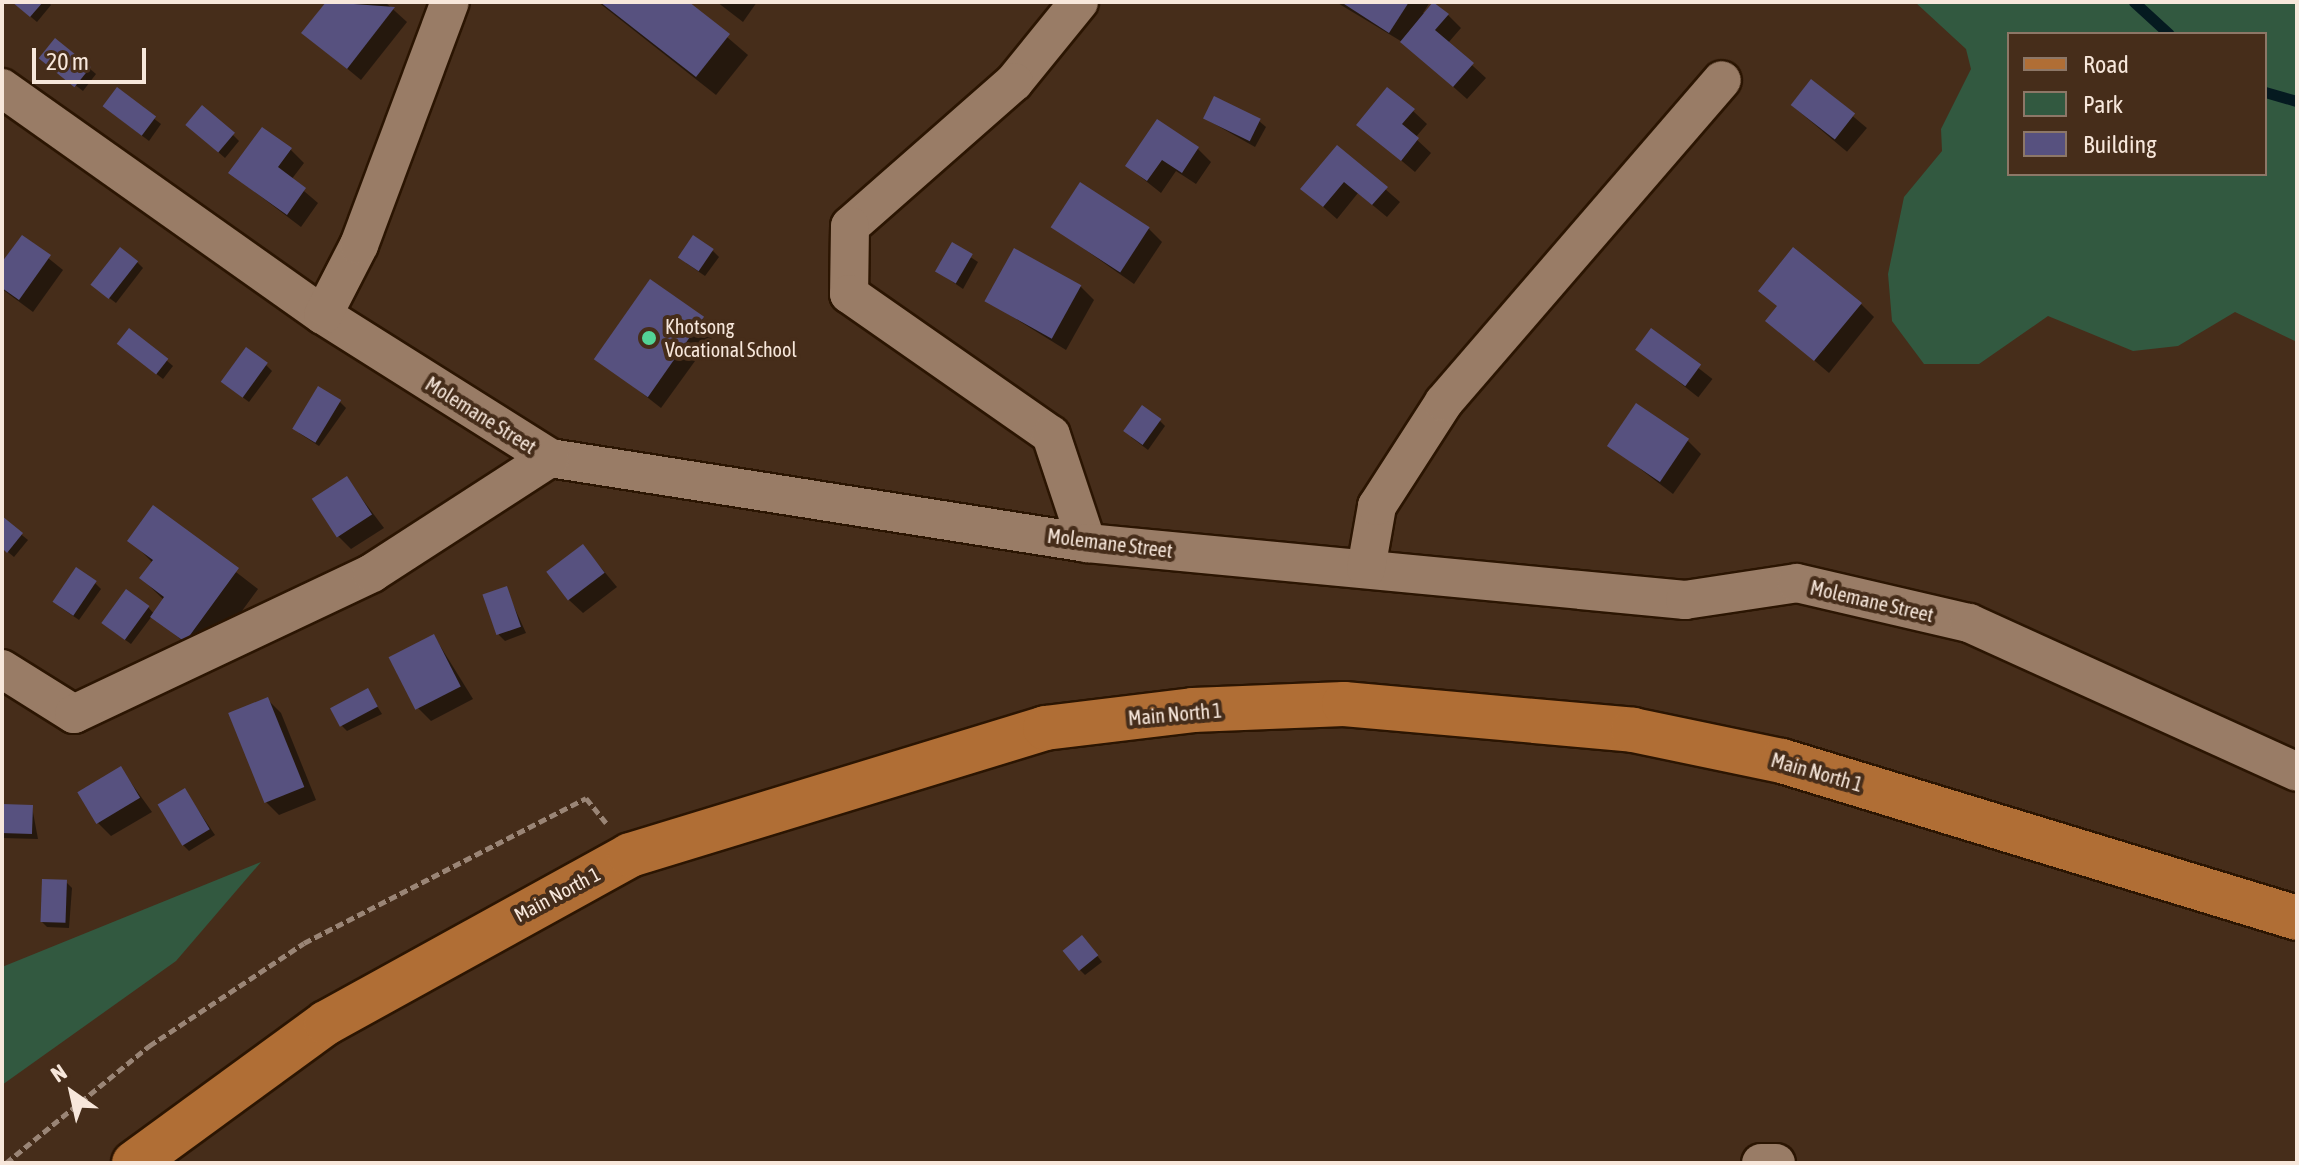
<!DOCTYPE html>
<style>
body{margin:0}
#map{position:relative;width:2299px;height:1165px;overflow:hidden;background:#462d1a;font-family:"Asap Condensed",sans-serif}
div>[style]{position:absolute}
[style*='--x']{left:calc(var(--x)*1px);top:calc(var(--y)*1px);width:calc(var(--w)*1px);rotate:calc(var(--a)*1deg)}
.green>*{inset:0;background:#325940}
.shadow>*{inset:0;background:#0007;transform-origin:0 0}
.stream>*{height:11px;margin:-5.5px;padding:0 5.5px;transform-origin:5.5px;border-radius:5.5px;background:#051a20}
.building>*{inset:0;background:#57517f;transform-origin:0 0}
.path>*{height:5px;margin-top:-2.5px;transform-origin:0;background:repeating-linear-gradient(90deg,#9a8576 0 8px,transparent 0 12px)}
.roads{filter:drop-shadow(2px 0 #2b1502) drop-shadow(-2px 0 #2b1502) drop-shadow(0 2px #2b1502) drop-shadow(0 -2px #2b1502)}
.minor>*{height:38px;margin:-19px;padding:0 19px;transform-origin:19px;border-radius:19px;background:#997c66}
.major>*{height:44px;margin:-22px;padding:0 22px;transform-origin:22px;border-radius:22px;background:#b06e35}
.dots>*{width:22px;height:22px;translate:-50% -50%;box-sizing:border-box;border:4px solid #462d1a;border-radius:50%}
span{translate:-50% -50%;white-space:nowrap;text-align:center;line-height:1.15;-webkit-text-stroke:8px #462d1a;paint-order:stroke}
.poi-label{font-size:20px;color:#f7e7db}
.left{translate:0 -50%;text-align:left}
.street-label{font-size:20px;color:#f7e7db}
.frame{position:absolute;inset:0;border:4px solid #f7e7db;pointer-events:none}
.legend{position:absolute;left:2007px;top:32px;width:260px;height:144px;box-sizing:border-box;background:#462d1a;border:2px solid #8d7767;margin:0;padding:10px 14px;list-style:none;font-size:24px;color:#f7e7db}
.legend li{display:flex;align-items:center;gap:16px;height:40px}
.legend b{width:40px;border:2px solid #8d7767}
.north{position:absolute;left:32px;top:1053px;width:80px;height:80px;-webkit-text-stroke:6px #462d1a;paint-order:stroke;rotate:326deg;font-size:22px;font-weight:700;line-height:32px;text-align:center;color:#f7e7db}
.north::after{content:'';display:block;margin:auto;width:28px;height:36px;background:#f7e7db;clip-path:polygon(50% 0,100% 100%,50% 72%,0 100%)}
.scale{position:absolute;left:32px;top:48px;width:114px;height:36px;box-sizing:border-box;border:4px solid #f7e7db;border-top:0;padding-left:10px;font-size:24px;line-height:28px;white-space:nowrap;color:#f7e7db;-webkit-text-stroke:6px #462d1a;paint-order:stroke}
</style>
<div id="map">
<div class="green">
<i style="clip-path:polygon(evenodd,1915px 2px,2297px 2px,2297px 342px,2235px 312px,2178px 346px,2133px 351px,2048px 316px,1979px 364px,1924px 364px,1892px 321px,1888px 274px,1904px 197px,1942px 151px,1941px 129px,1971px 69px,1966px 49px,1915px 2px,2009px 34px,2265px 34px,2265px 174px,2009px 174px,2009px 34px)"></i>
<i style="clip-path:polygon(261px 862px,176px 961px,2px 1085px,2px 967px)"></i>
</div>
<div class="shadow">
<i style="clip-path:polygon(13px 2px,48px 2px,51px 5px,37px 22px)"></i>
<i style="clip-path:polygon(385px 2px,407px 22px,361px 80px,304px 33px,326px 2px)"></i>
<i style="clip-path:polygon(598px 2px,686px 2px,748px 55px,716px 95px)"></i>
<i style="clip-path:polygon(717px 2px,757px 2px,743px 22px)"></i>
<i style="clip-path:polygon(1336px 2px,1430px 2px,1423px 13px,1448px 15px,1461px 28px,1448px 43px,1486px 78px,1467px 99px,1404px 43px)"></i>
<i style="clip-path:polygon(48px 64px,89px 68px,96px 74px,83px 91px)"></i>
<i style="left:1811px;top:81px;width:73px;height:31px;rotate:40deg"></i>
<i style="clip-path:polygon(117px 90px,161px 124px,149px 141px,111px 112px)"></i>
<i style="clip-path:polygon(1413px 111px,1427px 124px,1415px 138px,1431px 153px,1415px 172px,1359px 125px)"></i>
<i style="clip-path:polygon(1204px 118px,1259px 121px,1266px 127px,1255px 147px)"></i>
<i style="clip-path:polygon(194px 131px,233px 135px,239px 141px,225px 158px)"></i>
<i style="clip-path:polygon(1337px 147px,1400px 202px,1387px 217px,1358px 193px,1337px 219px,1303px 189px)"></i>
<i style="clip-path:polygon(290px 149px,304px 163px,291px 180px,318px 203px,301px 227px,230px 173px)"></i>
<i style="clip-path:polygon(1198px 149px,1211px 162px,1196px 184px,1176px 171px,1161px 193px,1127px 166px)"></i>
<i style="clip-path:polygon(1053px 227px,1149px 229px,1162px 242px,1134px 284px)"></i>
<i style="clip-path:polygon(22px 237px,63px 270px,33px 312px,2px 289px,2px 266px)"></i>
<i style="clip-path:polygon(952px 245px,978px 262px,963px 289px,937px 271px)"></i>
<i style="clip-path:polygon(713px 251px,719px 257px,705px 276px,686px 263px)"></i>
<i style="clip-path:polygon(137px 262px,143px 268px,116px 303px,100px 291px)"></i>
<i style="clip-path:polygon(1080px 286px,1094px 300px,1066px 350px,987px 301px)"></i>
<i style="clip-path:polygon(1861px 304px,1874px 317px,1829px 373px,1768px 321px,1779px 307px)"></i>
<i style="clip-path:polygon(702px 318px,716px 332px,661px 408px,597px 358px)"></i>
<i style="left:1651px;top:331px;width:78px;height:23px;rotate:38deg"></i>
<i style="clip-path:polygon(126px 350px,166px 360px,173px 366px,163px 379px)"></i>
<i style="clip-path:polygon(266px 365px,272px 371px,249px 402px,229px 387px)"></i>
<i style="clip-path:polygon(340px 402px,346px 408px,319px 446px,299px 433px)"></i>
<i style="clip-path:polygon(1159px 420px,1165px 426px,1148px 450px,1131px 437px)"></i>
<i style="clip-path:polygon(1688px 441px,1701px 454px,1673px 494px,1609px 445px)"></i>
<i style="clip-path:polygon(347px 479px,384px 528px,351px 549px,338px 536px)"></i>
<i style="clip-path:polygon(153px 508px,258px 589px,206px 660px,152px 616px,131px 644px,110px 629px,148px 607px,154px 614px,164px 600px,141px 578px,153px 563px,130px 540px)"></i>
<i style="clip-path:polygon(2px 519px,28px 540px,14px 557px,2px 547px)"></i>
<i style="clip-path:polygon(583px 546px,617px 587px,583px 613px,569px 600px)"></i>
<i style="clip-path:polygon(95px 583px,101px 589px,79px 620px,60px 607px)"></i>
<i style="clip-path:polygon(506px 589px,526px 633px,505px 641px,499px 635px)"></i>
<i style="clip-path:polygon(434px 636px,473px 699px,431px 721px,418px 708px)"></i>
<i style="clip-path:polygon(367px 690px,382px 714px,347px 731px,341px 725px)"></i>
<i style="clip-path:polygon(267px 699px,281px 713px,316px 800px,279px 815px,266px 802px)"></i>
<i style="clip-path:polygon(121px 769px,152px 812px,111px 836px,98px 823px)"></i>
<i style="clip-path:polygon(185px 791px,215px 835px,189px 851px,183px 845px)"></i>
<i style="clip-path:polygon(2px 806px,32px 807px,38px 839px,2px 838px)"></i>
<i style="clip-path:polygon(66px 882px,72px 888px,69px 928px,47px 927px,41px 921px)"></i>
<i style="clip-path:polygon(1088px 944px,1102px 962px,1085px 975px,1079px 969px)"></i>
</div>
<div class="stream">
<i style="--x:2134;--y:2;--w:47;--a:42.4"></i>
<i style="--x:2265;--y:92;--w:33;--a:16"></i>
</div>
<div class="building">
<i style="clip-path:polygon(12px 2px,43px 2px,30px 17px)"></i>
<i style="clip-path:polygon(326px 2px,395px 7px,347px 69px,301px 33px)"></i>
<i style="clip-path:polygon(600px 2px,689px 2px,730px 34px,696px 77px)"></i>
<i style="clip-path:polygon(1341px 2px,1409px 2px,1389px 33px)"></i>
<i style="clip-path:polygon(1433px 2px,1449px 14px,1435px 30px,1474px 63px,1453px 87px,1400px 42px)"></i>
<i style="left:55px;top:38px;width:46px;height:26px;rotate:39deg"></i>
<i style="left:1811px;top:79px;width:56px;height:33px;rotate:38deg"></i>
<i style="left:117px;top:87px;width:49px;height:24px;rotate:37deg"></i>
<i style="clip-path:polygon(1387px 87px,1415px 109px,1402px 124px,1419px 138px,1401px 161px,1356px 125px)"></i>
<i style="left:1214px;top:96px;width:52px;height:25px;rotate:26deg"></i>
<i style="left:202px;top:105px;width:43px;height:26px;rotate:40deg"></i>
<i style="clip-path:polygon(1157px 119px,1199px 147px,1182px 173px,1162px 160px,1147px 181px,1125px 166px)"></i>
<i style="clip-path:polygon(262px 127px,292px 148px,278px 167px,306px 188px,287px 215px,228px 173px)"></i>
<i style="clip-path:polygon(1337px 145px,1388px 187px,1372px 205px,1344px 182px,1323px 207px,1300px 189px)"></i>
<i style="left:1080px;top:182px;width:83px;height:54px;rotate:33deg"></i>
<i style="clip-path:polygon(22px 235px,51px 255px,19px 300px,2px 288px,2px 262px)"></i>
<i style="left:693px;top:235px;width:25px;height:27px;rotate:34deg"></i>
<i style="left:952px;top:242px;width:24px;height:34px;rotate:30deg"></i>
<i style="left:120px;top:247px;width:23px;height:48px;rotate:38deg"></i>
<i style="clip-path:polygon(1793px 247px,1862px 303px,1814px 361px,1765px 321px,1777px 306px,1758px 291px)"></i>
<i style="left:1014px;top:248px;width:77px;height:61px;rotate:29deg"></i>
<i style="left:650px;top:279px;width:66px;height:98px;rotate:35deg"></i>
<i style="left:129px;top:328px;width:50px;height:20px;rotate:38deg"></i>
<i style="left:1651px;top:328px;width:62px;height:27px;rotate:36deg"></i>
<i style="left:246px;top:347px;width:27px;height:43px;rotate:36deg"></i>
<i style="left:318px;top:386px;width:27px;height:50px;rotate:31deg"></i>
<i style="left:1636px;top:403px;width:64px;height:52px;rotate:34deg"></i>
<i style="left:1142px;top:405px;width:24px;height:32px;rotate:36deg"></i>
<i style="left:347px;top:476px;width:46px;height:42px;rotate:57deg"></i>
<i style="clip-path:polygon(153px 505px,239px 568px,185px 642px,150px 617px,164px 597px,139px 578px,153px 560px,127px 541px)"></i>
<i style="clip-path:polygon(2px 516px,23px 533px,7px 553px,2px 548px)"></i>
<i style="left:583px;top:544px;width:36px;height:46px;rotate:53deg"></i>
<i style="left:76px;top:567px;width:25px;height:42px;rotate:34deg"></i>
<i style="left:507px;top:586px;width:43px;height:26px;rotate:71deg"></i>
<i style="left:126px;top:589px;width:29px;height:42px;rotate:36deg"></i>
<i style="left:434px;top:634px;width:59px;height:51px;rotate:63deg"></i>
<i style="left:368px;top:688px;width:21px;height:43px;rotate:62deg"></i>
<i style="left:268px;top:697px;width:97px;height:43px;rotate:68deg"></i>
<i style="left:121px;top:766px;width:37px;height:51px;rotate:59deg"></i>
<i style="left:185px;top:788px;width:48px;height:32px;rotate:59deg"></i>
<i style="left:2px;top:804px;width:31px;height:29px;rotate:2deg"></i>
<i style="left:42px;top:879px;width:25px;height:43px;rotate:2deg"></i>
<i style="left:1082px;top:935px;width:26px;height:25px;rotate:51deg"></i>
</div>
<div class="path">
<i style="--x:6;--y:1163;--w:185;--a:-39.3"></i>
<i style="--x:149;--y:1046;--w:186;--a:-33.6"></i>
<i style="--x:304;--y:943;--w:317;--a:-27.2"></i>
<i style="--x:586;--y:798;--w:32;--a:51"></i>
</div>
<div class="roads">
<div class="minor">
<i style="--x:1079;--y:2;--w:103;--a:129.1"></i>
<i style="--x:1014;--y:82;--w:218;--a:138.7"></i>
<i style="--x:850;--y:226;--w:68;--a:90.8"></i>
<i style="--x:849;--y:294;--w:246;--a:34.9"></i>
<i style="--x:1051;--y:435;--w:114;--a:71.6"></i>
<i style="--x:2;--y:88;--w:393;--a:35.3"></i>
<i style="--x:323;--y:315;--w:268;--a:32.2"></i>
<i style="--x:550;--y:458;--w:544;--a:8.99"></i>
<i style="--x:1087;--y:543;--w:601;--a:5.44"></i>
<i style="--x:1685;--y:600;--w:113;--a:-8.6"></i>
<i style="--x:1797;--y:583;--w:177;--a:13.1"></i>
<i style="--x:1969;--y:623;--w:360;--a:24.4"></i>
<i style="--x:323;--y:315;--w:79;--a:-62.8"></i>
<i style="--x:359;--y:245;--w:259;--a:-69.5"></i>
<i style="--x:1366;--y:569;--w:64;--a:-80.1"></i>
<i style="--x:1377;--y:506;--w:124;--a:-57.2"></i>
<i style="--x:1444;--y:402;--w:425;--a:-49.2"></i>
<i style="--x:2;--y:669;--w:85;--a:32"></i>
<i style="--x:74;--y:714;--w:330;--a:-25.3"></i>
<i style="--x:372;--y:573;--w:212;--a:-32.9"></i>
<i style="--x:1761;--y:1163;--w:15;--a:0"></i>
</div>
<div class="major">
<i style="--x:134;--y:1163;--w:238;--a:-36.1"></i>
<i style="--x:326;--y:1023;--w:347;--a:-28.9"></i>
<i style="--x:630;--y:855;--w:434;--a:-17"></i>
<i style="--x:1045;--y:728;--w:149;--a:-6.9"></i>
<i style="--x:1193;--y:710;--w:151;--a:-2.3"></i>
<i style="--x:1344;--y:704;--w:290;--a:5.1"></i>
<i style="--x:1633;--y:730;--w:152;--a:11.8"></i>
<i style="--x:1782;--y:761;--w:538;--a:16.95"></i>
</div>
</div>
<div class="dots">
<i style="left:649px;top:338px;background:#53d396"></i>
</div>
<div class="poi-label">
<span class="left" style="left:665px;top:338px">Khotsong<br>Vocational School</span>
</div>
<div class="street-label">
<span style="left:481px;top:415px;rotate:32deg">Molemane Street</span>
<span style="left:1110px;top:543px;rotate:7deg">Molemane Street</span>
<span style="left:1872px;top:601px;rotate:13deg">Molemane Street</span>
<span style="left:1175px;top:714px;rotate:-5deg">Main North 1</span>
<span style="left:1817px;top:772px;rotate:16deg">Main North 1</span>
<span style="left:557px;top:894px;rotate:-28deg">Main North 1</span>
</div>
<div class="frame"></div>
<ul class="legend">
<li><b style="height:10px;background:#b06e35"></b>Road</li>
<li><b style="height:22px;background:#325940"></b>Park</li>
<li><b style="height:22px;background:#57517f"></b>Building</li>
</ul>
<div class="north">N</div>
<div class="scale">20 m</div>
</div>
